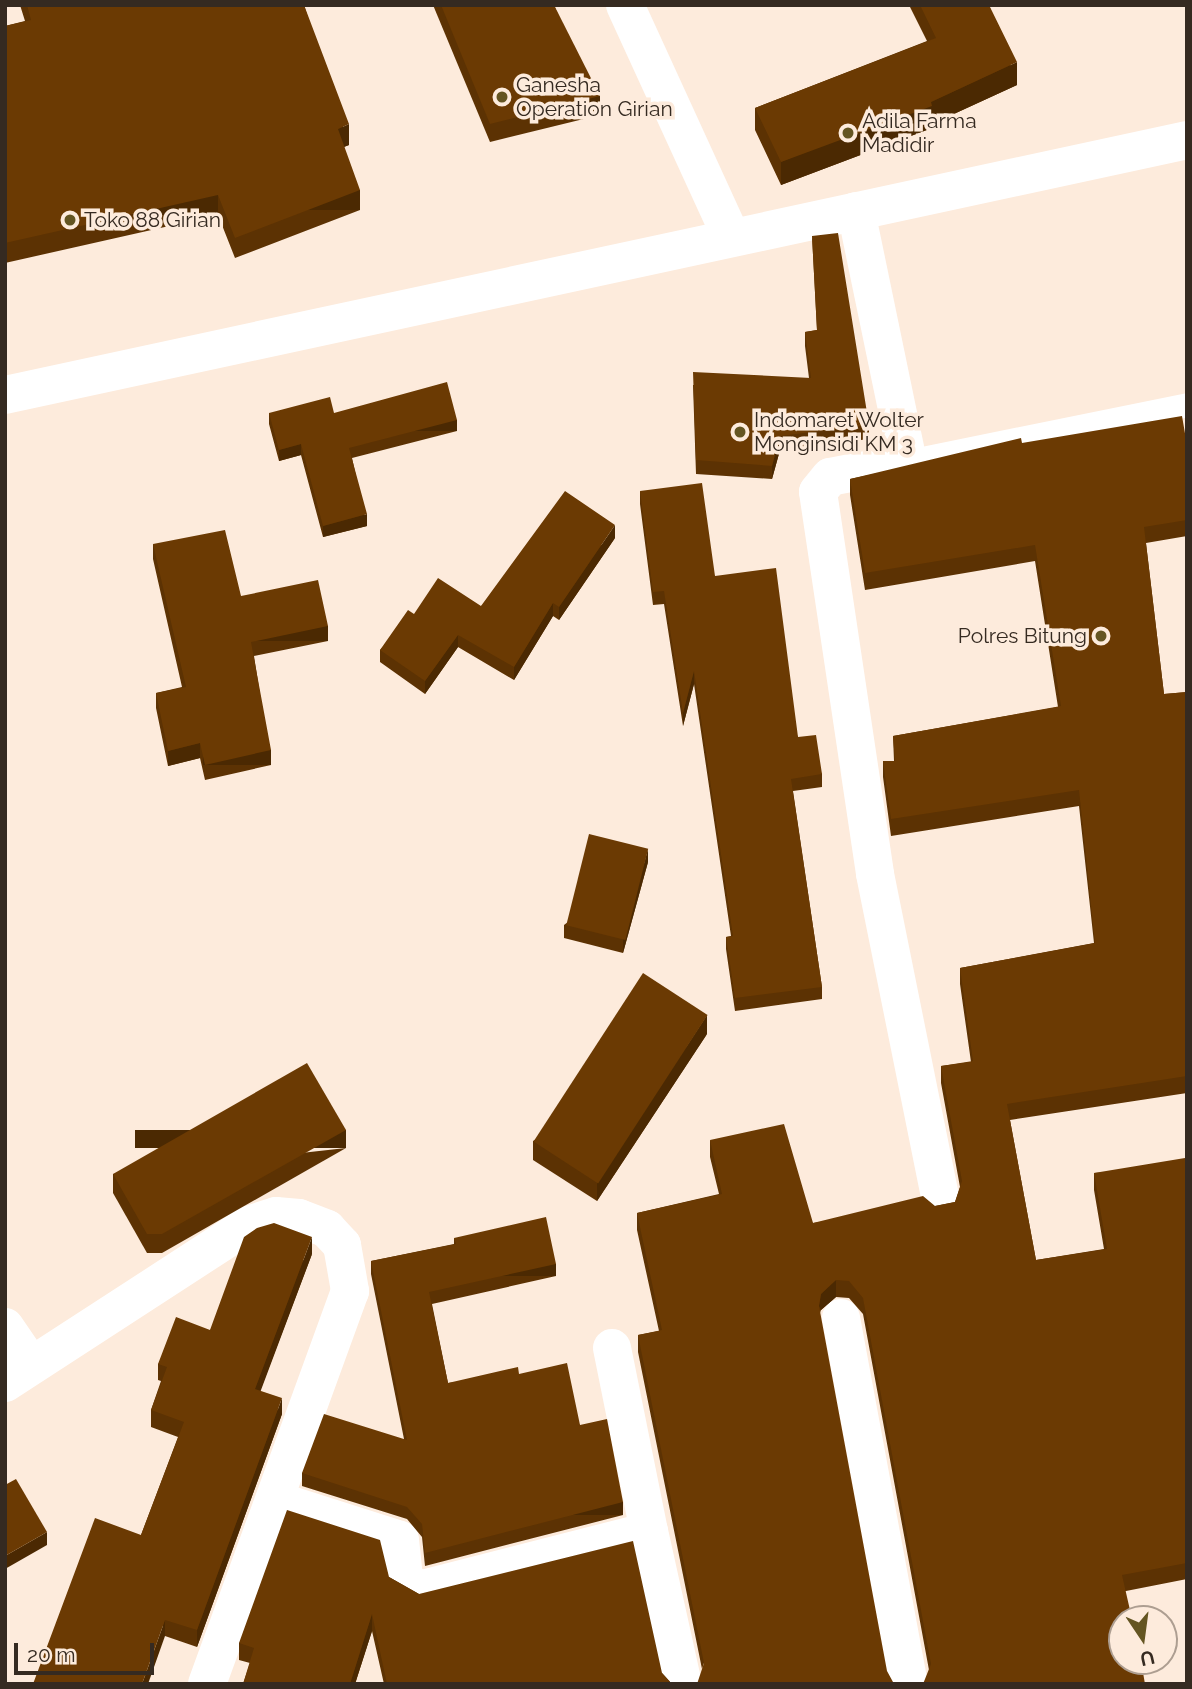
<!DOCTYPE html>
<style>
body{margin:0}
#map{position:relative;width:1192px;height:1689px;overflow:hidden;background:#fdebdc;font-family:Raleway,sans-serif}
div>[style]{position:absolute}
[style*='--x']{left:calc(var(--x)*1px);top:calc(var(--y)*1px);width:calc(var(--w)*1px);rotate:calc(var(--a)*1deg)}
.service>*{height:24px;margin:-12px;padding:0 12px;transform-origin:12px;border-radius:12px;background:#fff}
.minor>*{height:38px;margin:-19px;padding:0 19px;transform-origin:19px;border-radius:19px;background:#fff}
.trunk>*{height:38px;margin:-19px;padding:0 19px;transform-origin:19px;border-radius:19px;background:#fff}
.wall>*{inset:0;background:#5c3203}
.shaded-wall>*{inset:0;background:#4b2902;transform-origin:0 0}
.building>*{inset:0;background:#6b3a03;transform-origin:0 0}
.dots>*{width:19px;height:19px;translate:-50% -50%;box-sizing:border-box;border:4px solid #fdebdc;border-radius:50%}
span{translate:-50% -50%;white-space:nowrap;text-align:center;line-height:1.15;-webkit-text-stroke:7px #fdebdc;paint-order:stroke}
.poi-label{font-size:21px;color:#352a21}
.left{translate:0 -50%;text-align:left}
.right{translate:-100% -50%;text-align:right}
.frame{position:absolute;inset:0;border:7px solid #352a21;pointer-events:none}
.north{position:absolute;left:1108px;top:1605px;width:70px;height:70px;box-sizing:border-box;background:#fdebdc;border:2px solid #ad9e91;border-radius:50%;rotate:167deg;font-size:19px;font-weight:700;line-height:28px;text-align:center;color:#352a21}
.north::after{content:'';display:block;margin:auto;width:24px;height:32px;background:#645522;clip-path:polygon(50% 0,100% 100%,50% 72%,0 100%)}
.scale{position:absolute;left:14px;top:1643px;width:140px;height:32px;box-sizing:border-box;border:4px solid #352a21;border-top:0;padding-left:9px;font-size:21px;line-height:24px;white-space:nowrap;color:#352a21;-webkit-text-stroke:5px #fdebdc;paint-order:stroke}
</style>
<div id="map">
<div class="service">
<i style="--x:908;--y:462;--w:285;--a:-11.5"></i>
</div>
<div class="minor">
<i style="--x:625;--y:5;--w:255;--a:65.4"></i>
<i style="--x:856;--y:211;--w:256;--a:78.3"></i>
<i style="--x:908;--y:462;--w:79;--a:169.1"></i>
<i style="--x:830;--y:477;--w:19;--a:129"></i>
<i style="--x:818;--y:492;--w:386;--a:81.5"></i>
<i style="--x:875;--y:874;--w:335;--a:78.6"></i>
<i style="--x:841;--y:1318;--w:372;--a:79.5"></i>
<i style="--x:5;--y:1327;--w:46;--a:55.6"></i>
<i style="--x:612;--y:1348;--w:187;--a:78.6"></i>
<i style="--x:5;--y:1383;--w:290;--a:-33"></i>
<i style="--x:248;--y:1225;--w:29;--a:-18"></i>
<i style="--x:276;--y:1216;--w:23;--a:5"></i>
<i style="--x:299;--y:1218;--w:30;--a:21"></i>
<i style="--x:327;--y:1229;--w:22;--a:47"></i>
<i style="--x:342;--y:1245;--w:47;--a:80.1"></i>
<i style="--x:350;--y:1291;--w:418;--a:110"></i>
<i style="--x:275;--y:1500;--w:131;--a:17.7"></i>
<i style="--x:400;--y:1540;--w:38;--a:84"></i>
<i style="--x:404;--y:1578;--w:13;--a:42"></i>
<i style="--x:414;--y:1587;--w:9;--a:13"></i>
<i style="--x:423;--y:1589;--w:233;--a:-14.4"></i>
<i style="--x:649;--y:1531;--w:157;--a:77.5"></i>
</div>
<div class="trunk">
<i style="--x:5;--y:395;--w:1209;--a:-12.17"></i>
</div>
<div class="wall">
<i style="clip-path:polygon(20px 5px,304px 5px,349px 145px,344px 147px,360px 210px,235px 258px,218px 215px,5px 263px,5px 26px,25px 21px)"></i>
<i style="clip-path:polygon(433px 5px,554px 5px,600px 115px,490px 142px)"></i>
<i style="clip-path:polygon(909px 5px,989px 5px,1017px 85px,932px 124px,932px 128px,781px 185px,755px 130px,755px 108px,927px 41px)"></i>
<i style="clip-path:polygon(812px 236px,869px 425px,869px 439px,780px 450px,772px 479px,696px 474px,693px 385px,809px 378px,805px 346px,805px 332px,817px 330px)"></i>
<i style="clip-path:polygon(269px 413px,334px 413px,457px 431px,352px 458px,367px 526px,323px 537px,301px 455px,279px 461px,269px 424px)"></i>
<i style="clip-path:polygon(1022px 443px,1187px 445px,1187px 536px,1146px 543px,1164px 694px,1187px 692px,1187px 1093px,1010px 1120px,1036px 1260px,1104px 1249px,1094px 1190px,1094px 1173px,1187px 1167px,1187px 1579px,1126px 1591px,929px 1670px,863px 1314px,849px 1298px,836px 1297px,821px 1310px,702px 1669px,638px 1352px,638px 1335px,659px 1331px,637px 1230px,637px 1213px,719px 1194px,710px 1157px,710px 1140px,813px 1223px,935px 1206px,955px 1202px,960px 1187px,941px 1083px,941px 1066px,971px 1062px,960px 984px,960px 968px,1094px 943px,1079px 806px,891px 836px,883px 777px,883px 761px,894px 761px,893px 736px,1058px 707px,1035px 561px,865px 590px,850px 495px,850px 479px)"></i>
<i style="clip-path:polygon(640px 491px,715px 576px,798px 737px,822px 774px,822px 787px,793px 791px,822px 987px,822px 999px,735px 1011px,726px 949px,726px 937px,731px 936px,694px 684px,683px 726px,664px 604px,653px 605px,640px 504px)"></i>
<i style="clip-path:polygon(615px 538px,559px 620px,553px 616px,514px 680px,458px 647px,425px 694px,380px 662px,380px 650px,414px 614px,481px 606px)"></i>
<i style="clip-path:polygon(153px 544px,241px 596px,328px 641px,254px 656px,271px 765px,205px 780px,200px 758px,168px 766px,156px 708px,156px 693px,182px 687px,153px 559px)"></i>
<i style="clip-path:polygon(648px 862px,623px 953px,564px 938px,564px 925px)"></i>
<i style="clip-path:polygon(707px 1034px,597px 1201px,533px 1160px,533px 1141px)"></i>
<i style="clip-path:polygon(346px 1148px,162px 1253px,147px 1253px,113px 1193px,113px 1174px)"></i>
<i style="clip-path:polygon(454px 1238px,556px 1276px,432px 1304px,448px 1383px,519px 1374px,580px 1425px,623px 1515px,425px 1566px,422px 1537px,407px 1519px,302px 1486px,302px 1473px,404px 1439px,371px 1274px,371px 1261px,454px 1244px)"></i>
<i style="clip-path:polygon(312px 1254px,260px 1391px,282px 1414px,197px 1647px,165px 1636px,141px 1535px,178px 1437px,151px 1427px,151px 1410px,161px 1381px,158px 1380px,158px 1364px,210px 1330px)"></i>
<i style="clip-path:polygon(389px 1577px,419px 1594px,662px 1673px,672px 1684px,384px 1684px,372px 1631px,355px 1684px,243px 1684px,250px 1663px,239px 1660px,239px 1643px)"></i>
</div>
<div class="shaded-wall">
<i style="clip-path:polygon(1017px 62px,1017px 85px,932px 124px,932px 128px,781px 185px,781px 162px,931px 102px)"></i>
<i style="left:600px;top:96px;width:19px;height:114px;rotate:90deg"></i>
<i style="clip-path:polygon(349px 124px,349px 145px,338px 149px,338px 129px)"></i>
<i style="left:360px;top:190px;width:20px;height:134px;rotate:90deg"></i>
<i style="left:218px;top:195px;width:20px;height:218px;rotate:90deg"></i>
<i style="left:457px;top:420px;width:11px;height:112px;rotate:90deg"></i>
<i style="clip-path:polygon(780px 436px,780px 450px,772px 479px,772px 466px)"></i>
<i style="clip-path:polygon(301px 444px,301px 455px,279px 461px,279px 450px)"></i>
<i style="clip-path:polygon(367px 514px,367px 526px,323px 537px,323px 526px)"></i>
<i style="clip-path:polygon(615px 525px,615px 538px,559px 620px,559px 607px)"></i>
<i style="clip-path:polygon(553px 603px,553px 616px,514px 680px,514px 667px)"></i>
<i style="left:328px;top:626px;width:15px;height:79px;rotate:90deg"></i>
<i style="clip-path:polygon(458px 635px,458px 647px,425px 694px,425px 681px)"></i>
<i style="clip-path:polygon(694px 671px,694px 684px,683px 726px,683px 713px)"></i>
<i style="clip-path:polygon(200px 743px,200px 758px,168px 766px,168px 751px)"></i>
<i style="left:271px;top:750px;width:15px;height:68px;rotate:90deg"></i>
<i style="clip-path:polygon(648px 849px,648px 862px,623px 953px,623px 940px)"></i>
<i style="clip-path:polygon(707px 1015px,707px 1034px,597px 1201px,597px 1183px)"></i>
<i style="left:346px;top:1130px;width:18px;height:211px;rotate:90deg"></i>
<i style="clip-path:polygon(312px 1237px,312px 1254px,255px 1406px,255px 1389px)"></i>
<i style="left:556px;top:1264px;width:12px;height:130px;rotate:90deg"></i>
<i style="clip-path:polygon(836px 1280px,836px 1297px,821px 1310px,819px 1306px,821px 1294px)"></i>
<i style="clip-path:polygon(282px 1398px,282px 1414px,197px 1647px,197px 1630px)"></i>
<i style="left:623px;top:1502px;width:13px;height:204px;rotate:90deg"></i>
<i style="clip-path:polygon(47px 1532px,47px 1545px,5px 1569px,5px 1556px)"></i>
<i style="clip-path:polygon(372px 1614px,372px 1631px,355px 1684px,350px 1684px)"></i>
<i style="clip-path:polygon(165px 1620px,165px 1636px,148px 1684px,142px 1684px)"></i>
</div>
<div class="building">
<i style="clip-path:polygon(27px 5px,304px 5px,349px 124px,338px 129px,360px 190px,235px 238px,218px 195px,5px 243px,5px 26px,31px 20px)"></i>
<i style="clip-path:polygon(441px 5px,554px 5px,600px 96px,490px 124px)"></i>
<i style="clip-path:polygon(920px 5px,989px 5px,1017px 62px,931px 102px,932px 106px,781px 162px,755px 108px,936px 38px)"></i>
<i style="clip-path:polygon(838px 233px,869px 425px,780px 436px,772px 466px,696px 460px,693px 372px,811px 378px,805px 332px,817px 330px,812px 236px)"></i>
<i style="clip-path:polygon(447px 382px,457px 420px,349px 448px,367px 514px,323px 526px,301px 444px,279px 450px,269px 413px,330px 397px,334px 413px)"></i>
<i style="clip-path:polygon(1182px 416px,1187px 445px,1187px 520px,1144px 527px,1164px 694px,1187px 692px,1187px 1076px,1007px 1104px,1036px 1260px,1107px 1249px,1094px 1173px,1185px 1158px,1187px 1167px,1187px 1563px,1122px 1575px,1132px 1619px,1122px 1619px,1122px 1661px,1141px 1661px,1145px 1684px,923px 1684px,931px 1664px,863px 1298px,849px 1281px,836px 1280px,821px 1294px,819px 1306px,887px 1671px,893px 1682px,897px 1684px,697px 1684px,704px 1663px,638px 1335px,662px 1330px,637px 1213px,722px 1194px,710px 1140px,784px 1124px,813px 1223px,923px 1196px,935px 1206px,955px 1202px,962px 1181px,941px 1066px,973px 1061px,960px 968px,1095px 943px,1079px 790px,891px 819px,883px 761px,895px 761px,893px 736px,1061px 706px,1035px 545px,865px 573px,850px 479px,1021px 438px,1022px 443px)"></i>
<i style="clip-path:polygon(702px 483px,715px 576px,776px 568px,798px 737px,816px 735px,822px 774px,791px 779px,822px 987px,735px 998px,726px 937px,733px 936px,694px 671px,683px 713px,664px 591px,653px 592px,640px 491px)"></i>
<i style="clip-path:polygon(565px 491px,615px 525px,559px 607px,553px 603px,514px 667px,458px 635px,425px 681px,380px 650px,408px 610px,414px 614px,438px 578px,481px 606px)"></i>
<i style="clip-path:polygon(225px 530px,241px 596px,318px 580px,328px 626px,251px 642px,271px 750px,205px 765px,200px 743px,168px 751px,156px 693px,186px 687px,153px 544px)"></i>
<i style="left:589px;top:834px;width:61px;height:94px;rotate:14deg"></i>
<i style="left:643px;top:973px;width:77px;height:201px;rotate:33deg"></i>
<i style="clip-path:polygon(307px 1063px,346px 1130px,162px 1234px,147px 1234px,113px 1174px)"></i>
<i style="clip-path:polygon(546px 1217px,556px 1264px,429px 1292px,448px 1383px,518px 1367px,519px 1374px,567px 1363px,580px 1425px,607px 1419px,623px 1502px,425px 1553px,422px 1524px,407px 1507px,302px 1473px,324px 1414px,407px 1440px,371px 1261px,456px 1244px,454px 1238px)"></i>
<i style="clip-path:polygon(274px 1223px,312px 1237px,255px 1389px,282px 1398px,197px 1630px,165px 1620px,142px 1684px,33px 1684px,95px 1518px,141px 1535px,184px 1422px,151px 1410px,167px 1367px,158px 1364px,176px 1317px,210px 1330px,244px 1237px,257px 1228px)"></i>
<i style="clip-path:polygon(16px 1479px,47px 1532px,5px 1556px,5px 1485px)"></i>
<i style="clip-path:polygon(287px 1510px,380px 1540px,389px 1577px,419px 1594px,633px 1541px,662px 1673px,672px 1684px,387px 1684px,372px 1614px,350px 1684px,243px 1684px,254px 1648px,239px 1643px)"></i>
</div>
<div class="dots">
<i style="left:502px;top:97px;background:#645522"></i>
<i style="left:848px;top:133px;background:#645522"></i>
<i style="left:70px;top:220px;background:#645522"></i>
<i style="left:740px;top:432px;background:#645522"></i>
<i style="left:1101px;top:636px;background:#645522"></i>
</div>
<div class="poi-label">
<span class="left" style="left:516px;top:97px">Ganesha<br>Operation Girian</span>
<span class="left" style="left:862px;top:133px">Adila Farma<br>Madidir</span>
<span class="left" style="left:84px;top:220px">Toko 88 Girian</span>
<span class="left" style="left:754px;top:432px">Indomaret Wolter<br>Monginsidi KM 3</span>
<span class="right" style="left:1087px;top:636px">Polres Bitung</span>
</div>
<div class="frame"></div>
<div class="north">U</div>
<div class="scale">20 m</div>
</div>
